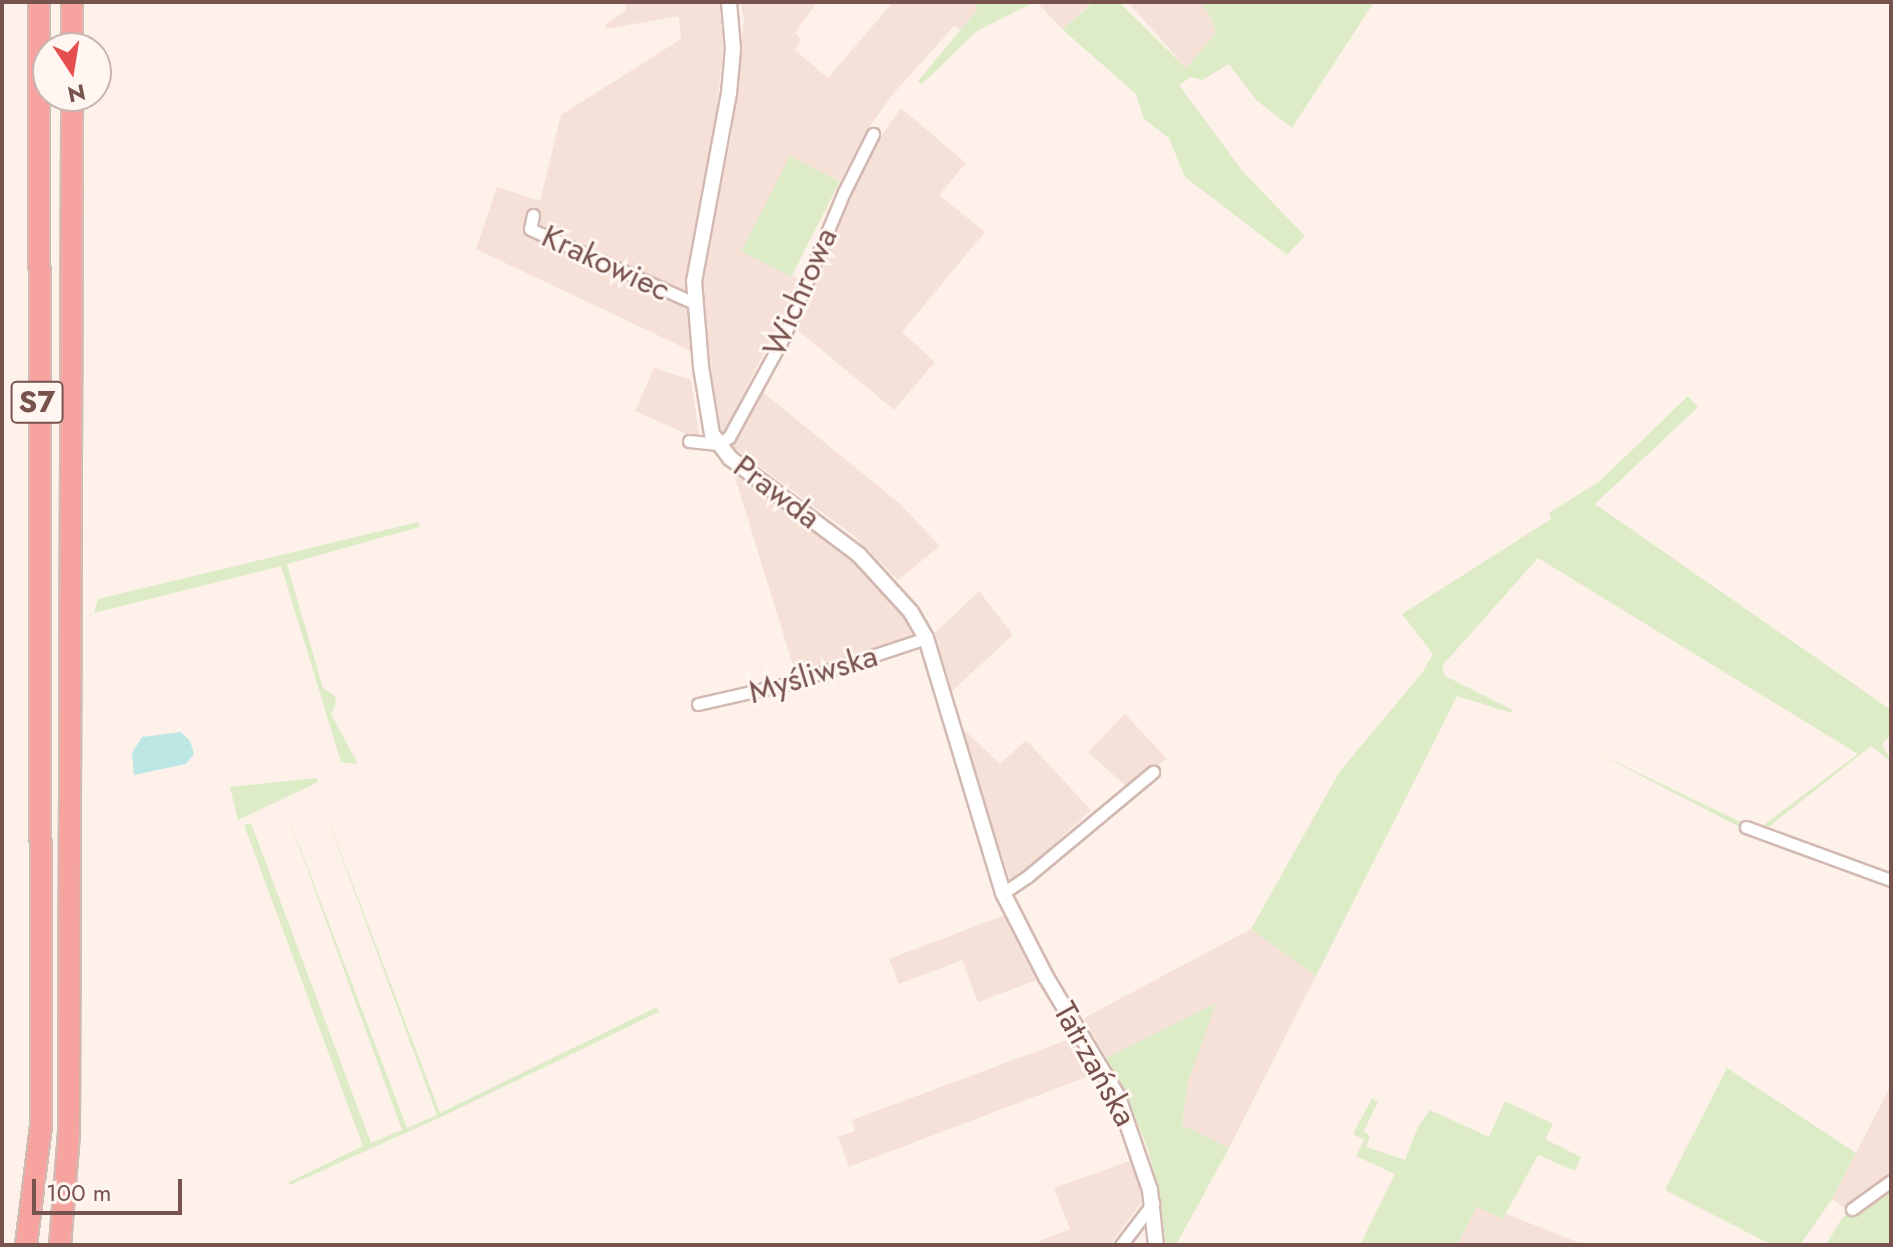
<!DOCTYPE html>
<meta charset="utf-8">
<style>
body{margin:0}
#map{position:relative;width:1893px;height:1247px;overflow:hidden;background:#fdf1ea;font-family:Jost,sans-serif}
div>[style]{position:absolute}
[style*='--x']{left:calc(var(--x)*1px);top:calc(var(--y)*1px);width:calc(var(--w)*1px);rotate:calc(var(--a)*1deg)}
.residential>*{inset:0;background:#f5e1d8}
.green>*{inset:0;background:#deebc7;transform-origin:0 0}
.water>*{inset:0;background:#bde7e4}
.roads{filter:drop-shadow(2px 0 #d2b9b1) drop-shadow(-2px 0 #d2b9b1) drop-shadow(0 2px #d2b9b1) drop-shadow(0 -2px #d2b9b1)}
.minor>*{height:11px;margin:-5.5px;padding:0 5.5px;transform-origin:5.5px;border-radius:5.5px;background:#fff}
.tertiary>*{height:14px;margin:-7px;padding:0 7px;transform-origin:7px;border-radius:7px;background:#fff}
.motorway>*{height:20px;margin:-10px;padding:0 10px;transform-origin:10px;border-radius:10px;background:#f7a4a1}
span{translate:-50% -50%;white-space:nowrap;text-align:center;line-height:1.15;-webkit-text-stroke:6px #fff6f1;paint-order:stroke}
.shield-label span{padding:2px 6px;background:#fff6f1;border:2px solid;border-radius:6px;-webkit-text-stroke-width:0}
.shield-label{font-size:30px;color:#78524c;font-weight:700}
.street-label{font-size:32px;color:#78524c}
.frame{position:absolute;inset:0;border:4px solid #78524c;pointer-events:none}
.north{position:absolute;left:32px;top:32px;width:80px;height:80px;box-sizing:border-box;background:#fff6f1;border:2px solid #c9b4af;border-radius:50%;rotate:168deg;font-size:22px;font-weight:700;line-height:32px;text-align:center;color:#78524c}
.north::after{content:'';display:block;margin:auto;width:28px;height:36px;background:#e64f50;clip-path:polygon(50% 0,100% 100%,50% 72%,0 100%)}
.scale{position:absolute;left:32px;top:1179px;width:150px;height:36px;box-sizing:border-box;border:4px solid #78524c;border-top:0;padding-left:10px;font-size:24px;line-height:28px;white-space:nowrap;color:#78524c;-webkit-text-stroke:6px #fff6f1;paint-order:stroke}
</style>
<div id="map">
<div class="residential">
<i style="clip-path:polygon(626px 2px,719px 2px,720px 8px,723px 51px,715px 126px,685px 282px,691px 351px,476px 249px,497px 187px,540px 201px,561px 115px,681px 39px,679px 16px,606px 29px,606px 24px,625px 11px)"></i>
<i style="clip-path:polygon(740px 2px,817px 2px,795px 33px,801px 40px,795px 50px,828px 78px,893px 2px,974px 2px,979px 8px,960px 30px,955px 25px,893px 94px,867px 130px,840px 181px,790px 157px,752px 255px,801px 280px,723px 434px,715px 409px,701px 280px,731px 139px,744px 19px)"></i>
<i style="clip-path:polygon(1037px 2px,1088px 2px,1090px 5px,1062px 29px)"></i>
<i style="clip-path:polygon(1128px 2px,1200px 2px,1211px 17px,1216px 33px,1186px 68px)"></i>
<i style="clip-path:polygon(901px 108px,966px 163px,939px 195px,985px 232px,902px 332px,935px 362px,894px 410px,794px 327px,871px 150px)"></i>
<i style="clip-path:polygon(654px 368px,691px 380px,700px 440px,635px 411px)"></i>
<i style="clip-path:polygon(759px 389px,899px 503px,940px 546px,898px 580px,854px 536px,729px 444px)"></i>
<i style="clip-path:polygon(733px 471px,833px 543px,862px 568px,905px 618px,920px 645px,796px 675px)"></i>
<i style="clip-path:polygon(979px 591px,1013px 635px,952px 691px,935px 633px)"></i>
<i style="clip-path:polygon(1125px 714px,1167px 759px,1127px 787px,1088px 752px)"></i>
<i style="clip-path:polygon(960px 726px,1000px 764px,1026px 740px,1091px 810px,1011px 884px)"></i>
<i style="clip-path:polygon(1005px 915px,1037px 980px,978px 1002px,962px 960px,899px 984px,889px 959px)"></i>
<i style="clip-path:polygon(1251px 929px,1316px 976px,1229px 1148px,1182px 1126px,1188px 1082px,1215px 1004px,1106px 1058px,1084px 1018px)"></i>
<i style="clip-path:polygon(1075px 1037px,1097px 1073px,849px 1167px,838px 1137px,855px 1131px,852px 1120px)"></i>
<i style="clip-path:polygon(1891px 1085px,1891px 1185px,1852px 1213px,1832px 1199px)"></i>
<i style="clip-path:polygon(1135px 1159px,1145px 1198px,1110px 1245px,1040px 1245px,1039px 1241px,1070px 1229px,1054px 1188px)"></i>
<i style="clip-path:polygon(1477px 1206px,1502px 1219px,1506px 1214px,1585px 1245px,1457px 1245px)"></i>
</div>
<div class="green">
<i style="clip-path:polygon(974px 2px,1035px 2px,977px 31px,922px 84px,918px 81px,978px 9px)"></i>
<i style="clip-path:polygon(1088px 2px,1119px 2px,1186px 68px,1216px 33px,1211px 17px,1200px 2px,1374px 2px,1292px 128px,1256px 100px,1229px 64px,1202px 80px,1191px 77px,1179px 85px,1244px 173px,1305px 236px,1287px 255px,1185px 177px,1169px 138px,1144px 119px,1136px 94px,1062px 29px,1090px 6px)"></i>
<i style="left:790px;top:156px;width:56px;height:107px;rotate:27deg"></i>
<i style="clip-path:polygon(1688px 396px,1698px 407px,1595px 504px,1891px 710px,1891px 735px,1882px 744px,1891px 762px,1871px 746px,1757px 836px,1595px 752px,1757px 830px,1858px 754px,1538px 558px,1442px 666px,1445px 676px,1513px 710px,1512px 713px,1457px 696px,1316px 976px,1251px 929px,1340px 771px,1422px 673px,1433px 654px,1402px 614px,1551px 519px,1549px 513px,1600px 481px)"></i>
<i style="clip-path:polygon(418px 522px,420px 527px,287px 564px,323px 688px,335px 696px,336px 704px,331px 714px,358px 764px,341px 762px,281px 566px,94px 613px,98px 599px)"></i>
<i style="clip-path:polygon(316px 778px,318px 782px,238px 820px,230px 787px)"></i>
<i style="clip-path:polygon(318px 793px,440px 1113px,657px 1007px,659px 1012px,439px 1118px,290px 1185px,289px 1182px,363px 1146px,244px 825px,251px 823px,371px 1143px,402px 1130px,285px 808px,407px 1128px,437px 1115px)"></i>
<i style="clip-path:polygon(1216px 1003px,1188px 1082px,1182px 1125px,1229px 1148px,1176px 1245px,1166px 1245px,1158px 1188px,1147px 1147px,1126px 1094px,1106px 1058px)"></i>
<i style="clip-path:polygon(1727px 1068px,1856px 1153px,1832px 1199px,1800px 1245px,1772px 1245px,1665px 1190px)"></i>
<i style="clip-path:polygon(1372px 1098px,1378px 1102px,1364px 1131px,1370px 1136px,1366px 1147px,1405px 1160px,1418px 1127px,1430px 1110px,1489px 1137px,1505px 1101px,1553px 1124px,1545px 1139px,1581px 1157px,1575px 1171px,1538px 1155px,1503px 1219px,1477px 1207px,1457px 1245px,1360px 1245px,1395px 1174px,1356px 1156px,1364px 1140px,1353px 1134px)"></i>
<i style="clip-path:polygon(1891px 1185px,1891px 1245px,1826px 1245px,1842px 1218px)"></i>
</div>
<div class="water">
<i style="clip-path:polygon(181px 732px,190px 741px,194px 754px,186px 764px,134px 775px,132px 753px,142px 737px)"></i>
</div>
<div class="roads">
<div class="minor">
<i style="--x:533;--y:215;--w:14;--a:102"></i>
<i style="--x:530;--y:229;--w:180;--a:24.3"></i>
<i style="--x:689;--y:441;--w:29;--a:6"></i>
<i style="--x:718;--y:444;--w:13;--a:-32"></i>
<i style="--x:729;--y:437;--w:115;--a:-61.4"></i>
<i style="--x:784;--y:336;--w:156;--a:-67.4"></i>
<i style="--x:844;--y:192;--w:65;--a:-63.4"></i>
<i style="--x:698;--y:704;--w:94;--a:-12.9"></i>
<i style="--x:790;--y:683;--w:143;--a:-18.3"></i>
<i style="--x:1746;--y:827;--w:154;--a:20.1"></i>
<i style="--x:1003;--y:893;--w:30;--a:-34"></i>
<i style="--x:1028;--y:876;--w:163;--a:-39.8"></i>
<i style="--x:1852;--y:1209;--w:48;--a:-35.7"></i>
<i style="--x:1121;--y:1245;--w:53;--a:-52.7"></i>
</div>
<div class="tertiary">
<i style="--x:729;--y:2;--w:47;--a:85.1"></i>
<i style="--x:733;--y:49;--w:44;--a:95.2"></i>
<i style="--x:729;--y:93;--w:191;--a:100.5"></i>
<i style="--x:694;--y:281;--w:86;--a:85.3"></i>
<i style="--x:701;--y:367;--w:68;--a:80.7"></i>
<i style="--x:712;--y:434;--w:30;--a:53"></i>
<i style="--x:730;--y:458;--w:161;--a:36.9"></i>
<i style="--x:859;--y:555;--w:77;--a:47.6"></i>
<i style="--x:911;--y:612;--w:30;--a:60"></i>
<i style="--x:926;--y:638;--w:266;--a:73.2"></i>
<i style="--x:1003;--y:893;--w:94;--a:62.9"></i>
<i style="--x:1046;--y:977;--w:140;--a:59"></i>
<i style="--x:1118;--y:1097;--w:98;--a:71"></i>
<i style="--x:1150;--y:1190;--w:55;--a:83.8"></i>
</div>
<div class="motorway">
<i style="--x:72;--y:48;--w:46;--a:-90"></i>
<i style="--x:26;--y:1245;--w:120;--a:-82.8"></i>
<i style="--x:41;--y:1126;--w:1124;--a:-90.1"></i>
<i style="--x:60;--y:1245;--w:112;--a:-85.4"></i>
<i style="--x:69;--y:1133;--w:1037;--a:-89.83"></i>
</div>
</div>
<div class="shield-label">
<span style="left:37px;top:402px">S7</span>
</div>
<div class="street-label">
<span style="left:606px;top:263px;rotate:25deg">Krakowiec</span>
<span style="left:800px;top:292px;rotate:-66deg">Wichrowa</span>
<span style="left:777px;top:492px;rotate:37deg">Prawda</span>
<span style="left:813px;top:674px;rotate:-17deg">Myśliwska</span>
<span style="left:1095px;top:1064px;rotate:61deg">Tatrzańska</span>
</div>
<div class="frame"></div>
<div class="north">N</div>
<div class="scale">100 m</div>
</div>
